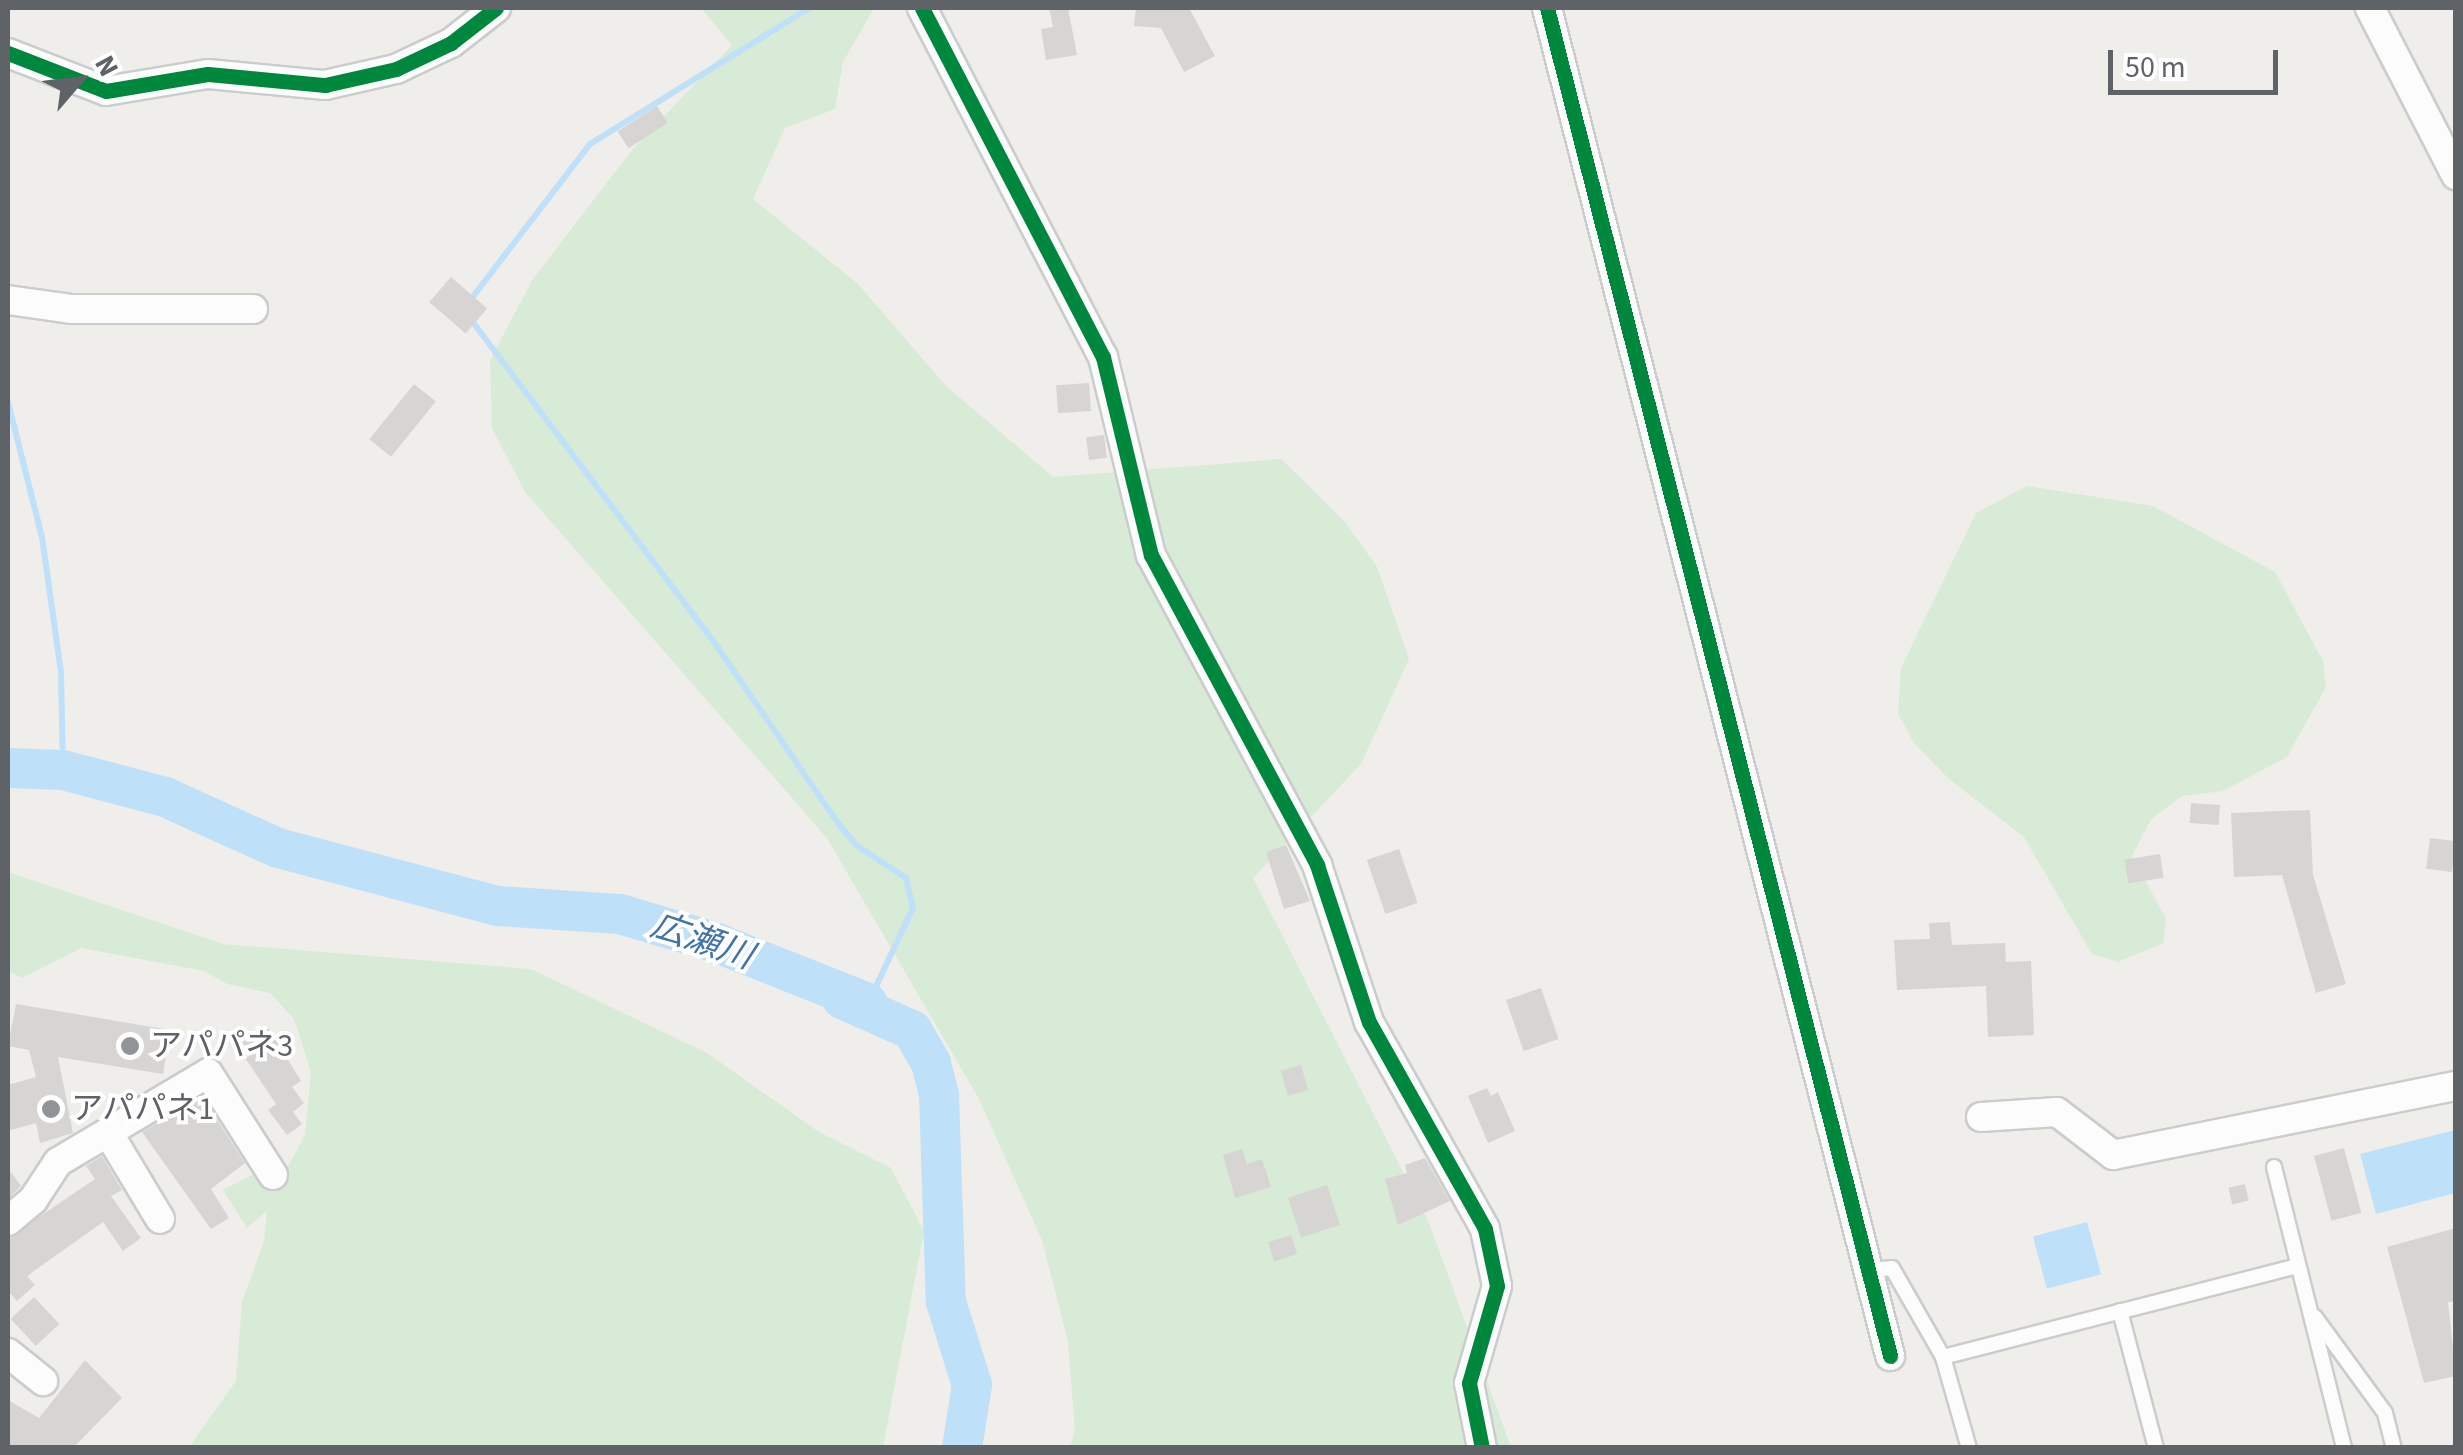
<!DOCTYPE html>
<meta charset="utf-8">
<style>
body{margin:0}
#map{position:relative;width:2463px;height:1455px;overflow:hidden;background:#efeeea;font-family:"Source Sans 3","Noto Sans JP",sans-serif}
div>[style]{position:absolute}
[style*='--x']{left:calc(var(--x)*1px);top:calc(var(--y)*1px);width:calc(var(--w)*1px);rotate:calc(var(--a)*1deg)}
.green>*{inset:0;background:#d8ebd6}
.water>*{inset:0;background:#bfe0f9;transform-origin:0 0}
.stream>*{height:6px;margin:-3px;padding:0 3px;transform-origin:3px;border-radius:3px;background:#bfe0f9}
.river>*{height:40px;margin:-20px;padding:0 20px;transform-origin:20px;border-radius:20px;background:#bfe0f9}
.building>*{inset:0;background:#d6d5d3;transform-origin:0 0}
.roads{filter:drop-shadow(2px 0 #cbcccc) drop-shadow(-2px 0 #cbcccc) drop-shadow(0 2px #cbcccc) drop-shadow(0 -2px #cbcccc)}
.service>*{height:14px;margin:-7px;padding:0 7px;transform-origin:7px;border-radius:7px;background:#fdfcfc}
.minor>*{height:28px;margin:-14px;padding:0 14px;transform-origin:14px;border-radius:14px;background:#fdfcfc}
.cycleway>*{height:15px;margin:-7.5px;padding:0 7.5px;transform-origin:7.5px;border-radius:7.5px;background:#00873e}
.dots>*{width:28px;height:28px;translate:-50% -50%;box-sizing:border-box;border:5px solid #fff;border-radius:50%}
span{translate:-50% -50%;white-space:nowrap;text-align:center;line-height:1.15;-webkit-text-stroke:8px #fff;paint-order:stroke}
.poi-label{font-size:32px;color:#5f6368}
.left{translate:0 -50%;text-align:left}
.water-label{font-size:35px;color:#4174aa;font-style:italic}
.frame{position:absolute;inset:0;border:10px solid #5f6368;pointer-events:none}
.north{position:absolute;left:30px;top:30px;width:100px;height:100px;-webkit-text-stroke:8px #fff;paint-order:stroke;rotate:62deg;font-size:28px;font-weight:700;line-height:40px;text-align:center;color:#5f6368}
.north::after{content:'';display:block;margin:auto;width:35px;height:45px;background:#5f6368;clip-path:polygon(50% 0,100% 100%,50% 72%,0 100%)}
.scale{position:absolute;left:2108px;top:50px;width:170px;height:45px;box-sizing:border-box;border:5px solid #5f6368;border-top:0;padding-left:12px;font-size:30px;line-height:35px;white-space:nowrap;color:#5f6368;-webkit-text-stroke:8px #fff;paint-order:stroke}
</style>
<div id="map">
<div class="green">
<i style="clip-path:polygon(701px 8px,874px 8px,843px 62px,835px 109px,785px 128px,753px 199px,858px 284px,946px 386px,1053px 477px,1281px 459px,1345px 522px,1377px 567px,1409px 659px,1361px 764px,1253px 878px,1429px 1223px,1511px 1447px,1070px 1447px,1075px 1431px,1068px 1342px,1042px 1240px,979px 1099px,827px 838px,525px 492px,492px 428px,490px 360px,533px 279px,632px 150px,732px 45px)"></i>
<i style="clip-path:polygon(2027px 486px,2153px 506px,2275px 572px,2323px 661px,2326px 687px,2287px 757px,2223px 791px,2182px 796px,2151px 819px,2132px 856px,2166px 919px,2163px 943px,2118px 962px,2092px 954px,2024px 837px,1949px 779px,1914px 743px,1898px 714px,1901px 668px,1976px 513px)"></i>
<i style="clip-path:polygon(8px 872px,223px 944px,531px 969px,707px 1053px,819px 1132px,891px 1168px,924px 1231px,883px 1447px,189px 1447px,236px 1381px,242px 1302px,264px 1241px,267px 1211px,247px 1228px,223px 1190px,262px 1170px,275px 1191px,305px 1135px,311px 1072px,294px 1019px,270px 993px,227px 984px,204px 971px,81px 948px,22px 978px,8px 971px)"></i>
</div>
<div class="water">
<i style="clip-path:polygon(2455px 1130px,2455px 1193px,2376px 1214px,2360px 1154px)"></i>
<i style="left:2087px;top:1222px;width:54px;height:56px;rotate:75deg"></i>
</div>
<div class="stream">
<i style="--x:468;--y:303;--w:200;--a:-52.5"></i>
<i style="--x:590;--y:144;--w:258;--a:-31.8"></i>
<i style="--x:472;--y:321;--w:409;--a:53"></i>
<i style="--x:718;--y:648;--w:211;--a:55.6"></i>
<i style="--x:837;--y:822;--w:30;--a:50"></i>
<i style="--x:856;--y:845;--w:60;--a:33.4"></i>
<i style="--x:906;--y:878;--w:31;--a:77"></i>
<i style="--x:913;--y:908;--w:105;--a:115.3"></i>
<i style="--x:8;--y:402;--w:139;--a:75.9"></i>
<i style="--x:42;--y:537;--w:137;--a:82"></i>
<i style="--x:61;--y:673;--w:97;--a:88.8"></i>
</div>
<div class="river">
<i style="--x:8;--y:768;--w:55;--a:2.1"></i>
<i style="--x:63;--y:770;--w:106;--a:14.8"></i>
<i style="--x:165;--y:797;--w:124;--a:24.3"></i>
<i style="--x:278;--y:848;--w:228;--a:14.8"></i>
<i style="--x:498;--y:906;--w:122;--a:3.8"></i>
<i style="--x:620;--y:914;--w:101;--a:16.6"></i>
<i style="--x:717;--y:943;--w:162;--a:21.7"></i>
<i style="--x:842;--y:999;--w:77;--a:23.9"></i>
<i style="--x:912;--y:1030;--w:38;--a:60"></i>
<i style="--x:931;--y:1063;--w:34;--a:76"></i>
<i style="--x:939;--y:1096;--w:206;--a:88.1"></i>
<i style="--x:946;--y:1302;--w:87;--a:72.6"></i>
<i style="--x:972;--y:1385;--w:64;--a:99"></i>
</div>
<div class="building">
<i style="clip-path:polygon(1049px 8px,1068px 8px,1077px 55px,1046px 60px,1041px 29px,1053px 27px)"></i>
<i style="clip-path:polygon(1136px 8px,1189px 8px,1215px 56px,1184px 72px,1161px 28px,1134px 26px)"></i>
<i style="left:657px;top:106px;width:20px;height:47px;rotate:57deg"></i>
<i style="left:451px;top:277px;width:48px;height:33px;rotate:41deg"></i>
<i style="left:1089px;top:383px;width:28px;height:33px;rotate:86deg"></i>
<i style="left:414px;top:384px;width:28px;height:71px;rotate:39deg"></i>
<i style="left:1104px;top:435px;width:23px;height:18px;rotate:83deg"></i>
<i style="left:2191px;top:803px;width:29px;height:20px;rotate:4deg"></i>
<i style="clip-path:polygon(2310px 810px,2313px 875px,2346px 984px,2316px 993px,2282px 875px,2234px 877px,2231px 813px)"></i>
<i style="left:2430px;top:838px;width:26px;height:31px;rotate:7deg"></i>
<i style="clip-path:polygon(1286px 845px,1310px 901px,1284px 909px,1266px 852px)"></i>
<i style="left:1399px;top:849px;width:57px;height:34px;rotate:71deg"></i>
<i style="left:2160px;top:854px;width:24px;height:36px;rotate:81deg"></i>
<i style="clip-path:polygon(1950px 922px,1952px 945px,2005px 943px,2006px 962px,2031px 961px,2034px 1035px,1988px 1037px,1986px 986px,1897px 990px,1894px 940px,1930px 939px,1929px 923px)"></i>
<i style="left:1541px;top:988px;width:54px;height:37px;rotate:71deg"></i>
<i style="clip-path:polygon(16px 1004px,170px 1030px,163px 1074px,58px 1057px,73px 1133px,40px 1143px,36px 1123px,8px 1131px,8px 1085px,36px 1077px,29px 1050px,8px 1046px)"></i>
<i style="clip-path:polygon(267px 1026px,301px 1081px,292px 1087px,304px 1103px,293px 1112px,302px 1124px,287px 1135px,268px 1110px,276px 1104px,237px 1046px)"></i>
<i style="left:1301px;top:1065px;width:26px;height:21px;rotate:74deg"></i>
<i style="clip-path:polygon(1487px 1088px,1491px 1096px,1498px 1092px,1515px 1131px,1488px 1143px,1468px 1096px)"></i>
<i style="clip-path:polygon(202px 1097px,245px 1163px,211px 1189px,229px 1218px,211px 1229px,142px 1132px)"></i>
<i style="left:2344px;top:1148px;width:67px;height:31px;rotate:75deg"></i>
<i style="clip-path:polygon(1242px 1149px,1247px 1164px,1262px 1159px,1271px 1187px,1235px 1198px,1223px 1155px)"></i>
<i style="clip-path:polygon(102px 1156px,122px 1190px,111px 1196px,141px 1238px,123px 1251px,103px 1222px,27px 1276px,35px 1285px,17px 1301px,8px 1291px,8px 1238px,95px 1179px,86px 1166px)"></i>
<i style="clip-path:polygon(1425px 1158px,1450px 1201px,1398px 1225px,1385px 1179px,1407px 1173px,1405px 1165px)"></i>
<i style="clip-path:polygon(8px 1168px,21px 1186px,8px 1199px)"></i>
<i style="left:2245px;top:1184px;width:17px;height:17px;rotate:77deg"></i>
<i style="left:1327px;top:1185px;width:42px;height:41px;rotate:72deg"></i>
<i style="clip-path:polygon(2456px 1228px,2456px 1301px,2448px 1302px,2456px 1376px,2424px 1383px,2387px 1247px)"></i>
<i style="left:1291px;top:1235px;width:20px;height:24px;rotate:72deg"></i>
<i style="left:34px;top:1297px;width:37px;height:32px;rotate:47deg"></i>
<i style="clip-path:polygon(85px 1360px,122px 1398px,73px 1448px,8px 1448px,8px 1400px,39px 1418px)"></i>
</div>
<div class="roads">
<div class="service">
<i style="--x:2274;--y:1167;--w:290;--a:76"></i>
<i style="--x:1866;--y:1270;--w:26;--a:-4"></i>
<i style="--x:1892;--y:1268;--w:103;--a:60.2"></i>
<i style="--x:1943;--y:1357;--w:95;--a:74.1"></i>
<i style="--x:2120;--y:1311;--w:142;--a:75.3"></i>
<i style="--x:2315;--y:1317;--w:119;--a:53.9"></i>
<i style="--x:2385;--y:1413;--w:36;--a:76"></i>
<i style="--x:1943;--y:1357;--w:366;--a:-14.4"></i>
</div>
<div class="minor">
<i style="--x:922;--y:8;--w:393;--a:62.6"></i>
<i style="--x:1103;--y:357;--w:204;--a:76.4"></i>
<i style="--x:1151;--y:555;--w:352;--a:61.8"></i>
<i style="--x:1317;--y:865;--w:165;--a:71.7"></i>
<i style="--x:1369;--y:1022;--w:237;--a:60.7"></i>
<i style="--x:1485;--y:1229;--w:58;--a:78.1"></i>
<i style="--x:1497;--y:1286;--w:101;--a:106.1"></i>
<i style="--x:1469;--y:1383;--w:66;--a:78.7"></i>
<i style="--x:1547;--y:8;--w:1391;--a:75.72"></i>
<i style="--x:2370;--y:8;--w:188;--a:62.8"></i>
<i style="--x:8;--y:53;--w:105;--a:21.2"></i>
<i style="--x:106;--y:91;--w:103;--a:-9.5"></i>
<i style="--x:208;--y:74;--w:118;--a:5.4"></i>
<i style="--x:325;--y:85;--w:73;--a:-12.7"></i>
<i style="--x:396;--y:69;--w:61;--a:-25.3"></i>
<i style="--x:451;--y:43;--w:57;--a:-37.9"></i>
<i style="--x:8;--y:300;--w:65;--a:8"></i>
<i style="--x:72;--y:309;--w:181;--a:0"></i>
<i style="--x:1981;--y:1117;--w:76;--a:-3.8"></i>
<i style="--x:2057;--y:1112;--w:71;--a:37.5"></i>
<i style="--x:2113;--y:1155;--w:350;--a:-11.4"></i>
<i style="--x:109;--y:1134;--w:99;--a:59"></i>
<i style="--x:8;--y:1221;--w:33;--a:-40"></i>
<i style="--x:33;--y:1200;--w:45;--a:-56.7"></i>
<i style="--x:58;--y:1162;--w:174;--a:-30.7"></i>
<i style="--x:208;--y:1073;--w:121;--a:57.5"></i>
<i style="--x:8;--y:1353;--w:45;--a:38.7"></i>
</div>
</div>
<div class="cycleway">
<i style="--x:922;--y:8;--w:393;--a:62.6"></i>
<i style="--x:1103;--y:357;--w:204;--a:76.4"></i>
<i style="--x:1151;--y:555;--w:352;--a:61.8"></i>
<i style="--x:1317;--y:865;--w:165;--a:71.7"></i>
<i style="--x:1369;--y:1022;--w:237;--a:60.7"></i>
<i style="--x:1485;--y:1229;--w:58;--a:78.1"></i>
<i style="--x:1497;--y:1286;--w:101;--a:106.1"></i>
<i style="--x:1469;--y:1383;--w:66;--a:78.7"></i>
<i style="--x:1547;--y:8;--w:1391;--a:75.72"></i>
<i style="--x:8;--y:53;--w:105;--a:21.2"></i>
<i style="--x:106;--y:91;--w:103;--a:-9.5"></i>
<i style="--x:208;--y:74;--w:118;--a:5.4"></i>
<i style="--x:325;--y:85;--w:73;--a:-12.7"></i>
<i style="--x:396;--y:69;--w:61;--a:-25.3"></i>
<i style="--x:451;--y:43;--w:57;--a:-37.9"></i>
</div>
<div class="dots">
<i style="left:130px;top:1046px;background:#919496"></i>
<i style="left:51px;top:1109px;background:#919496"></i>
</div>
<div class="poi-label">
<span class="left" style="left:150px;top:1046px">アパパネ3</span>
<span class="left" style="left:71px;top:1109px">アパパネ1</span>
</div>
<div class="water-label">
<span style="left:702px;top:941px;rotate:19deg">広瀬川</span>
</div>
<div class="frame"></div>
<div class="north">N</div>
<div class="scale">50 m</div>
</div>
